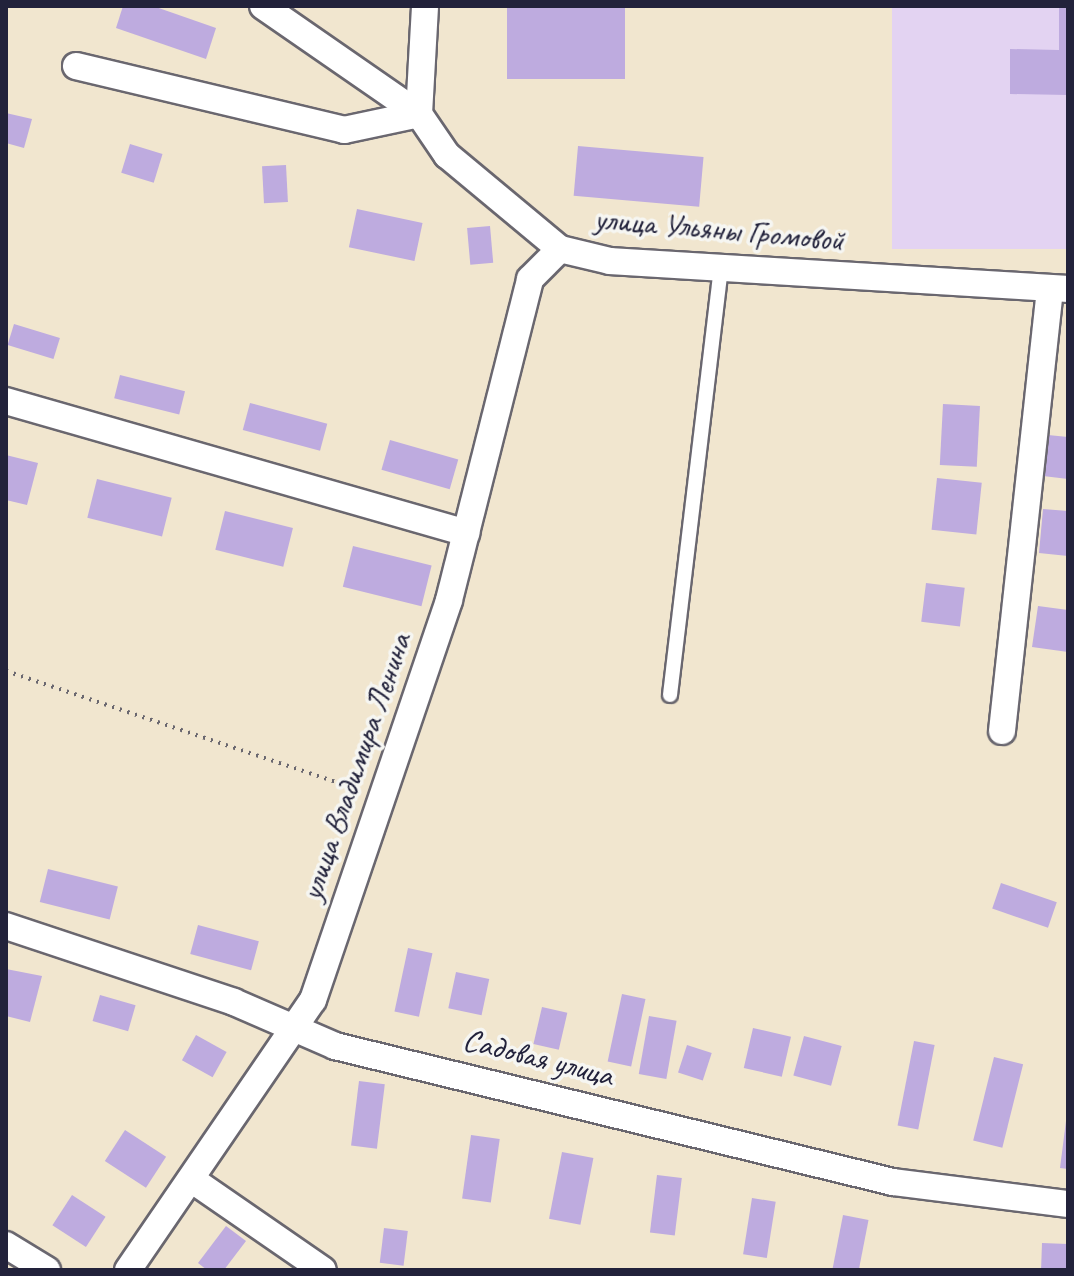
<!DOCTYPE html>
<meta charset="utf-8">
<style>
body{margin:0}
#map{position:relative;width:1074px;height:1276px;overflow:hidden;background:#f1e6cf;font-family:Caveat,sans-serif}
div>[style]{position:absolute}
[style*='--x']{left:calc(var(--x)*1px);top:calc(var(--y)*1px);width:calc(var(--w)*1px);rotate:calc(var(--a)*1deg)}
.built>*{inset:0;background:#e3d3f2;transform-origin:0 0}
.building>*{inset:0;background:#beabdf;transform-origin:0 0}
.path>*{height:4px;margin-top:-2px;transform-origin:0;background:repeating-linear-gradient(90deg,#6a676f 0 2px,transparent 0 8px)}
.roads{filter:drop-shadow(2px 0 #6a676f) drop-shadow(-2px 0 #6a676f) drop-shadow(0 2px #6a676f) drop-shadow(0 -2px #6a676f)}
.lane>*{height:14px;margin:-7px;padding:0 7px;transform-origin:7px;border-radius:7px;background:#fff}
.street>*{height:26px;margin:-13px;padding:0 13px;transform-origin:13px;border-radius:13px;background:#fff}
span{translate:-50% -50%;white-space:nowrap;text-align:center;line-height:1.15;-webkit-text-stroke:7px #f6f6f2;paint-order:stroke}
.street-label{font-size:32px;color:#22223b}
.frame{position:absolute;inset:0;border:8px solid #22223b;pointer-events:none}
</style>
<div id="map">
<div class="built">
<div style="left:892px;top:6px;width:176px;height:243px"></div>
</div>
<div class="building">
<div style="clip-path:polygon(123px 6px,153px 6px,216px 28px,206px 59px,116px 28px)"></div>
<div style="left:507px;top:6px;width:118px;height:73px"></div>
<div style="clip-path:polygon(1059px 6px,1068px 6px,1068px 95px,1010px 94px,1010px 49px,1059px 50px)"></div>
<div style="clip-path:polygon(6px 113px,32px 119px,24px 148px,6px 143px)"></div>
<div style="left:130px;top:144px;width:34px;height:30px;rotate:17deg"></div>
<div style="left:578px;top:146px;width:126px;height:50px;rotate:5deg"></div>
<div style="left:286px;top:165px;width:37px;height:24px;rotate:87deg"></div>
<div style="left:357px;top:209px;width:67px;height:39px;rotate:12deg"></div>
<div style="left:490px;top:226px;width:37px;height:23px;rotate:85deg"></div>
<div style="left:14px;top:324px;width:48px;height:22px;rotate:17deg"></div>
<div style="left:120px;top:375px;width:67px;height:24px;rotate:14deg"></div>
<div style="left:250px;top:403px;width:80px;height:28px;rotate:15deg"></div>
<div style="left:943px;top:404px;width:37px;height:61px;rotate:3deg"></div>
<div style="clip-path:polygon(1048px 435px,1068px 437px,1068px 479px,1043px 476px)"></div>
<div style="left:390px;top:440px;width:71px;height:31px;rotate:16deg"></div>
<div style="clip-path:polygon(6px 455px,38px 463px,27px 505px,6px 500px)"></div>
<div style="left:937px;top:478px;width:45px;height:52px;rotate:6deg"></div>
<div style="left:97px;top:479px;width:77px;height:40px;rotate:14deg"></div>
<div style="clip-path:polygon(1043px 509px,1068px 511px,1068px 556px,1039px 553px)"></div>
<div style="left:225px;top:511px;width:70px;height:40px;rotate:14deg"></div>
<div style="left:353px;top:546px;width:81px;height:42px;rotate:14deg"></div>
<div style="left:926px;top:583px;width:39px;height:39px;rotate:7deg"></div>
<div style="clip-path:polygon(1038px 606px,1068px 610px,1068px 652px,1032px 647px)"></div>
<div style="left:48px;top:869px;width:72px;height:34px;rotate:14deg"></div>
<div style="left:1001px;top:883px;width:59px;height:27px;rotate:19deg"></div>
<div style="left:198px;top:925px;width:63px;height:30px;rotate:15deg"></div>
<div style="left:408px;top:948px;width:25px;height:65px;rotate:12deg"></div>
<div style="clip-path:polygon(6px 969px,42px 976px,30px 1022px,6px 1016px)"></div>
<div style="left:456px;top:972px;width:34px;height:37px;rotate:12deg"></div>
<div style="left:622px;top:994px;width:24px;height:69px;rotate:12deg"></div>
<div style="left:100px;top:995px;width:37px;height:27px;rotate:16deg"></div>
<div style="left:542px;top:1007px;width:26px;height:38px;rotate:13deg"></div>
<div style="left:649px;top:1016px;width:28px;height:59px;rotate:10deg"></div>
<div style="left:753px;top:1028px;width:39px;height:41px;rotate:13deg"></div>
<div style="left:196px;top:1035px;width:35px;height:29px;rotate:29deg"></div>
<div style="left:804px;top:1036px;width:39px;height:41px;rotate:15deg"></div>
<div style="left:914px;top:1041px;width:21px;height:86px;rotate:11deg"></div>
<div style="left:687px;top:1045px;width:26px;height:29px;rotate:18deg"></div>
<div style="left:994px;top:1057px;width:30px;height:86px;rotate:14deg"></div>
<div style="left:359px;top:1081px;width:26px;height:65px;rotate:7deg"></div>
<div style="clip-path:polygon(1066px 1121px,1068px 1121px,1068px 1169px,1060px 1168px)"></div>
<div style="left:125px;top:1130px;width:49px;height:37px;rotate:33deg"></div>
<div style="left:471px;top:1135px;width:29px;height:64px;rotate:8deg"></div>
<div style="left:562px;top:1152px;width:32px;height:68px;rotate:11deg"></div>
<div style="left:657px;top:1175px;width:25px;height:58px;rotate:7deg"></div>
<div style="left:72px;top:1195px;width:40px;height:36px;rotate:33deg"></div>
<div style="left:752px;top:1198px;width:24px;height:57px;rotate:9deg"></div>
<div style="left:843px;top:1215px;width:26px;height:56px;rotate:11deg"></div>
<div style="clip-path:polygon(226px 1226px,246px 1241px,224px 1270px,207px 1270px,198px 1263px)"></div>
<div style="left:384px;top:1228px;width:24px;height:35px;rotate:7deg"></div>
<div style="left:1042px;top:1243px;width:26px;height:27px;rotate:2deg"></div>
</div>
<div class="path">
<div style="--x:6;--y:671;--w:373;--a:18.6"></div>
</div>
<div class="roads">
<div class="lane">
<div style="--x:670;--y:695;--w:432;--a:-83.2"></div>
</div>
<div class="street">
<div style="--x:263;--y:6;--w:190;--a:34.7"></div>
<div style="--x:419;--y:114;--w:50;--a:55.7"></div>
<div style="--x:447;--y:155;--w:147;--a:39.8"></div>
<div style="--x:560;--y:249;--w:51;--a:13.5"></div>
<div style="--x:610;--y:261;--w:459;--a:3.5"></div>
<div style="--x:76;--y:66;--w:276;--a:13.4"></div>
<div style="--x:344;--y:130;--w:77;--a:-12"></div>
<div style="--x:419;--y:114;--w:108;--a:-86.8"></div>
<div style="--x:6;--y:401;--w:479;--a:16"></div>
<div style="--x:1002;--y:731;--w:445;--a:-83.8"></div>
<div style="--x:6;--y:926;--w:240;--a:18.4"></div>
<div style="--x:234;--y:1002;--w:110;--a:23.5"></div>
<div style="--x:335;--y:1046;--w:574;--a:13.7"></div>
<div style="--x:893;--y:1182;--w:176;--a:7.2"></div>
<div style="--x:191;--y:1179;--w:160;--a:34.6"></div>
<div style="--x:6;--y:1245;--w:48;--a:31.4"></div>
<div style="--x:128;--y:1270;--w:327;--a:-55.6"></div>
<div style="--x:313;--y:1000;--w:422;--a:-71.2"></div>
<div style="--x:449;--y:600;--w:331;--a:-75.8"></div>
<div style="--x:530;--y:279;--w:42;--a:-45"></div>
</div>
</div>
<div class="street-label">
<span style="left:719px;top:230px;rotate:5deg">улица Ульяны Громовой</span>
<span style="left:356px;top:767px;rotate:-71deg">улица Владимира Ленина</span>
<span style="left:538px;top:1058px;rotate:14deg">Садовая улица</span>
</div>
<div class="frame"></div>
</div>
